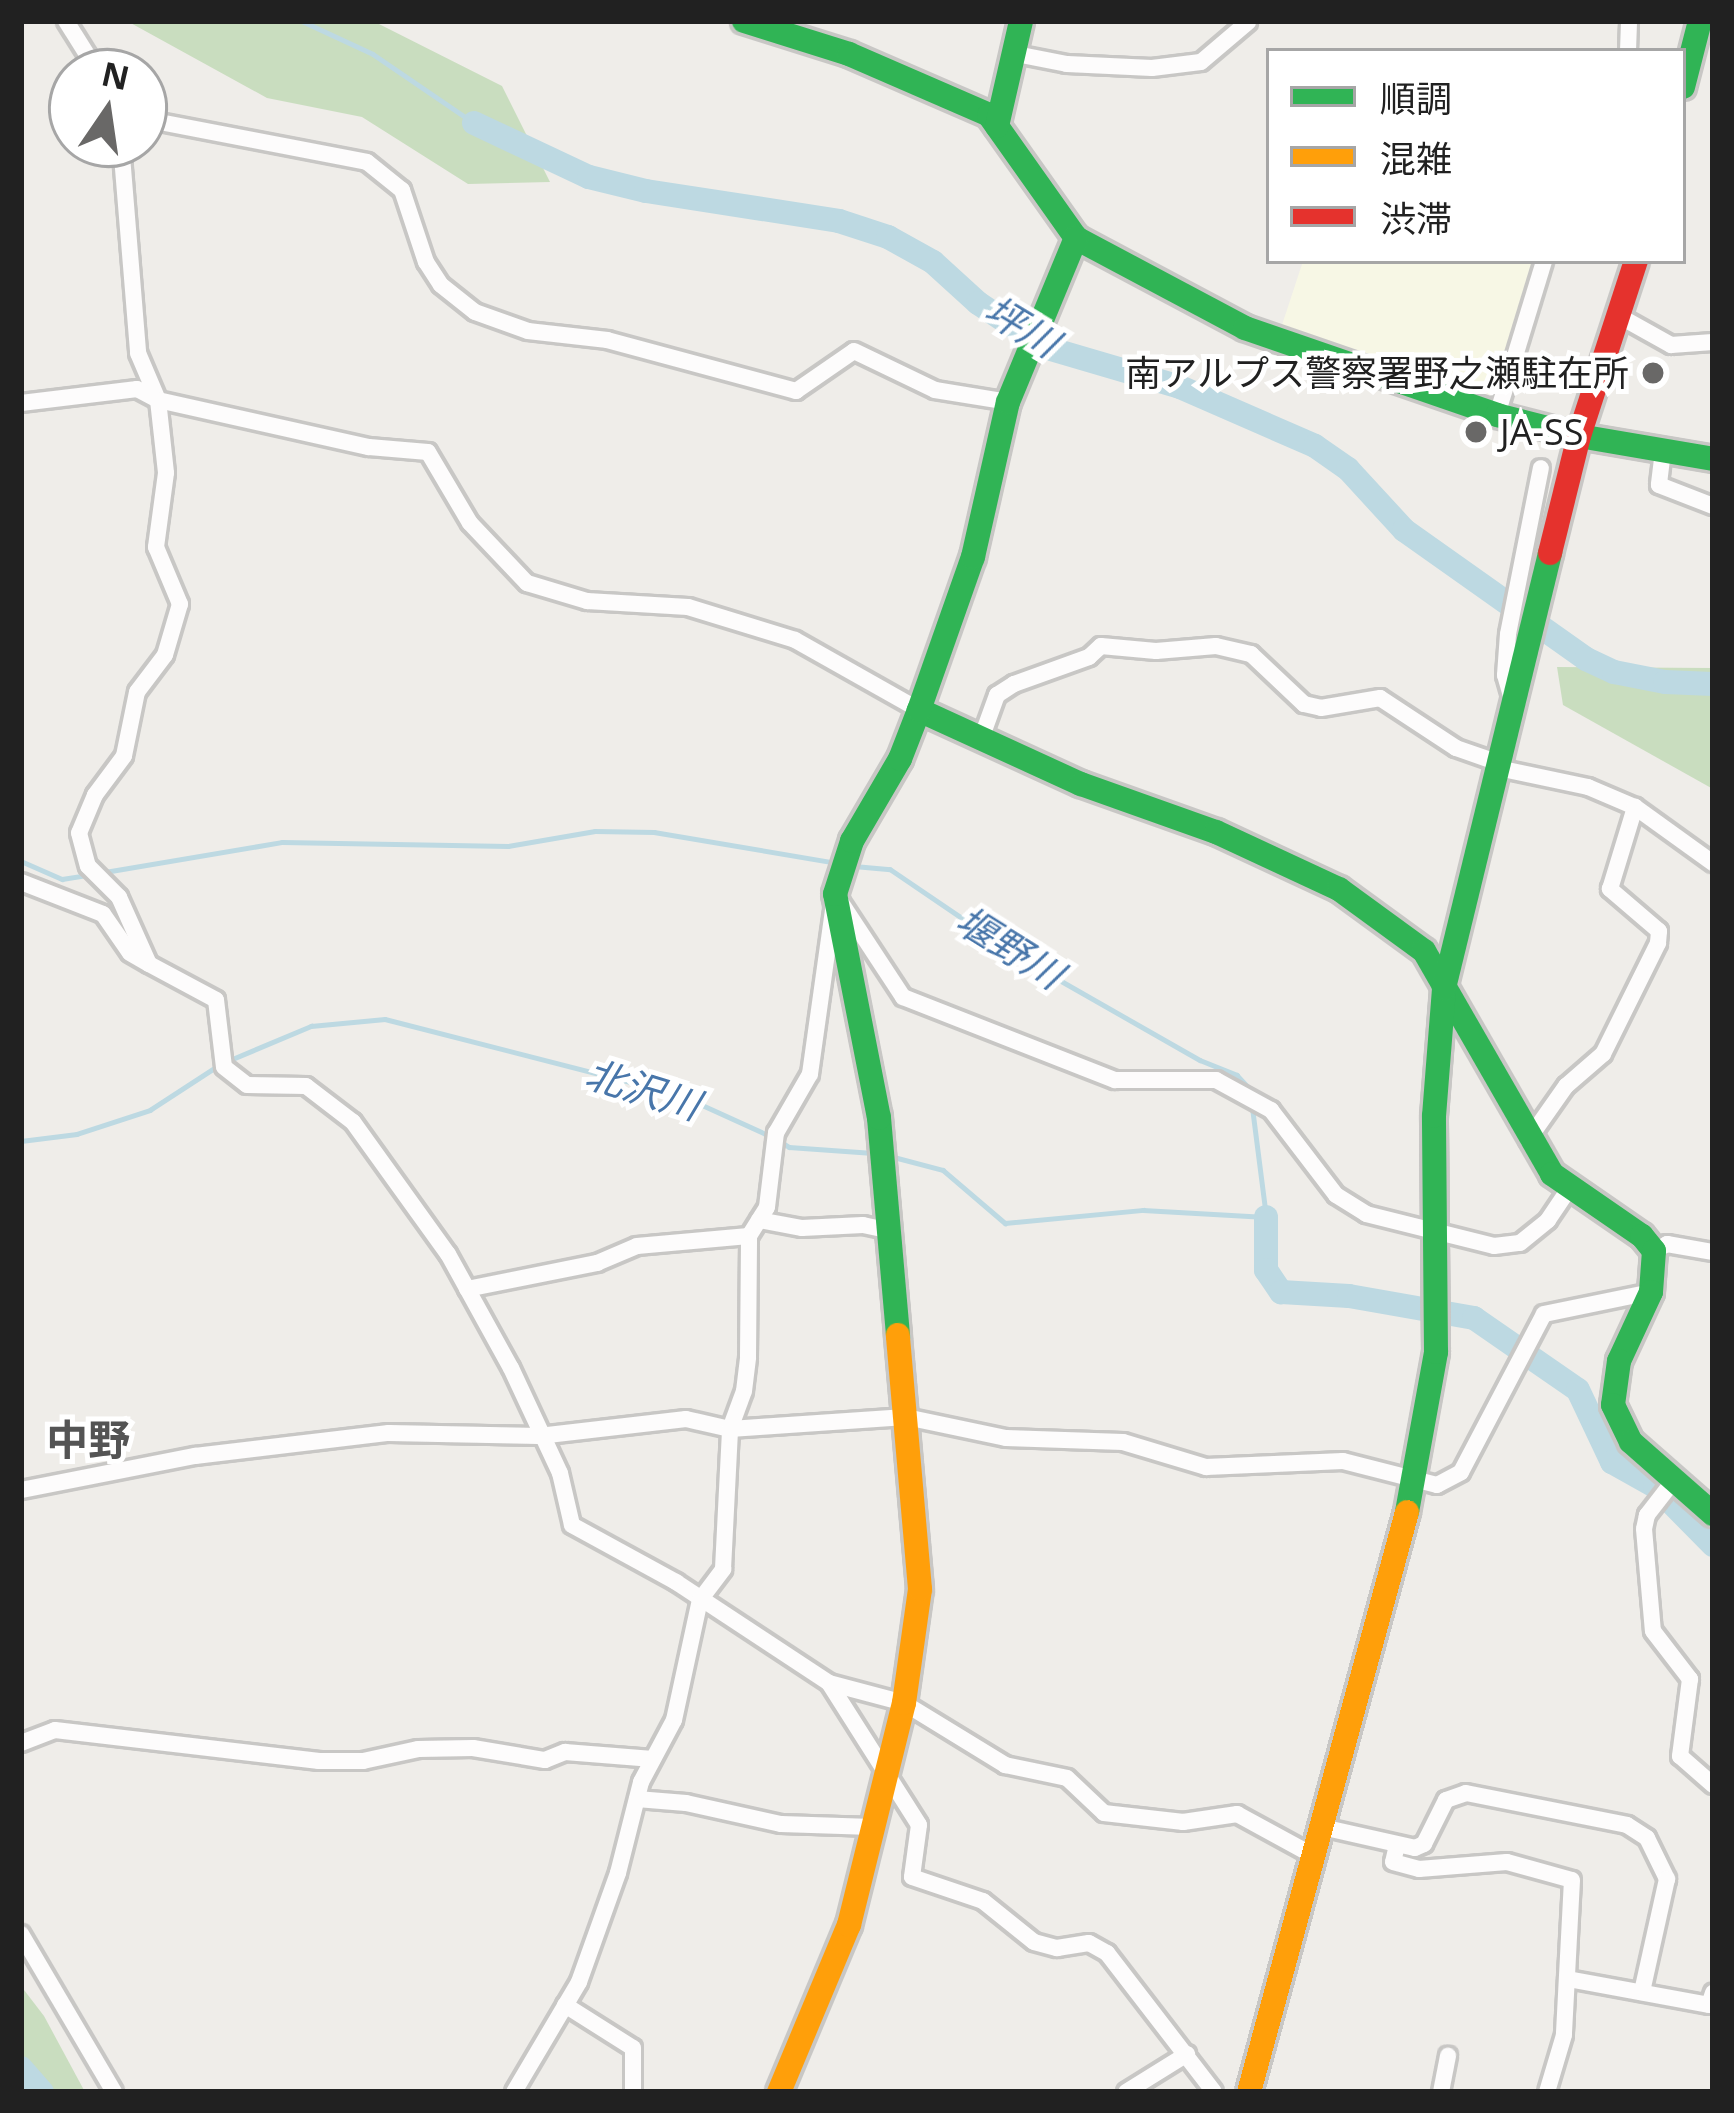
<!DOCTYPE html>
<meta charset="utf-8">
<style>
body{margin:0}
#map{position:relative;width:1734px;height:2113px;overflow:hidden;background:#efede9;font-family:"Open Sans","Noto Sans JP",sans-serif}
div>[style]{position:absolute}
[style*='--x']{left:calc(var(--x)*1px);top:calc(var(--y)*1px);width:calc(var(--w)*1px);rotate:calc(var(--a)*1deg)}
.education>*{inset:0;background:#f7f7e5}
.forest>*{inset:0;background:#c9ddbf}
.stream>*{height:4.5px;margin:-2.25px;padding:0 2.25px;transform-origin:2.25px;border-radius:2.25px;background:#bdd9e2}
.river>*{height:24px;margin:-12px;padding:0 12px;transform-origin:12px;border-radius:12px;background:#bdd9e2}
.roads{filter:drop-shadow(3px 0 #c8c7c5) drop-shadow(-3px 0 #c8c7c5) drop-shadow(0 3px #c8c7c5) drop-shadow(0 -3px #c8c7c5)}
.street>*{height:16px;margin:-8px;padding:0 8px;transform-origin:8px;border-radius:8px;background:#fdfcfc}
.fast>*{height:24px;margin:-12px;padding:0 12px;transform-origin:12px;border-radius:12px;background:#30b455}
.slow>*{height:24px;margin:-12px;padding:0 12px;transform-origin:12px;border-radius:12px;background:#ff9f0a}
.jam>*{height:24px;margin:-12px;padding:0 12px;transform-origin:12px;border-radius:12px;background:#e5322d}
.dots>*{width:33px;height:33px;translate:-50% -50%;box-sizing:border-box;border:6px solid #fff;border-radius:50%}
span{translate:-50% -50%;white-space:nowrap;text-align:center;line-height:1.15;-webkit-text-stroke:10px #fff;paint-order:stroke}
.poi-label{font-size:36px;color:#212121}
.right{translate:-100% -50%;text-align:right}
.left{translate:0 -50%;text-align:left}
.water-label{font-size:39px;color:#4876aa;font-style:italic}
.quarter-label{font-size:42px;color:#545454;font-weight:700}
.frame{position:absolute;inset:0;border:24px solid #212121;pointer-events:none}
.legend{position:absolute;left:1266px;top:48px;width:420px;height:216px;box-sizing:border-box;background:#fff;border:3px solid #a6a6a6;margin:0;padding:15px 21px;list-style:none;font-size:36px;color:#212121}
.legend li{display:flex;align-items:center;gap:24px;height:60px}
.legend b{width:60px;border:3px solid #a6a6a6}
.north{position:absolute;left:48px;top:48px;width:120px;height:120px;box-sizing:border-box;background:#fff;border:3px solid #a6a6a6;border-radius:50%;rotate:13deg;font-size:33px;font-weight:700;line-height:48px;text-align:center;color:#212121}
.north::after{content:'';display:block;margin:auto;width:42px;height:54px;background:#696867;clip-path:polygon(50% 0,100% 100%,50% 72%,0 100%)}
</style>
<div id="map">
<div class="education">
<div style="clip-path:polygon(1303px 261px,1539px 261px,1496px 397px,1282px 325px)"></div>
</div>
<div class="forest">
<div style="clip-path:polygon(127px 21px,373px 21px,502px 86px,550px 182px,468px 184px,362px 117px,267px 98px)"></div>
<div style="clip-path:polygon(1557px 667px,1713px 668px,1713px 789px,1563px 705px)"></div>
<div style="clip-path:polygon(21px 1986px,44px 2016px,85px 2092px,21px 2092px)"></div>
</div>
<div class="stream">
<div style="--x:302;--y:21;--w:78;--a:24.9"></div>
<div style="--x:373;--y:54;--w:122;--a:34.3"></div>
<div style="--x:21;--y:861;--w:45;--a:23.7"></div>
<div style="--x:62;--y:879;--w:26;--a:-9"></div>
<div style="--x:854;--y:866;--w:36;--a:5"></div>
<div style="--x:890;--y:869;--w:158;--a:34.2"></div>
<div style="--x:1021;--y:958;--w:206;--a:29.7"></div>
<div style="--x:1200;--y:1060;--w:40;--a:22"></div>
<div style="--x:1237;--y:1075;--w:22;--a:47"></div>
<div style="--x:105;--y:872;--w:180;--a:-9.6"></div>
<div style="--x:282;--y:842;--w:226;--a:1"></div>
<div style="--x:508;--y:846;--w:88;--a:-9.8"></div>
<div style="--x:595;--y:831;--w:59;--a:1"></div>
<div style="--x:654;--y:832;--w:186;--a:9.6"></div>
<div style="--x:230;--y:1060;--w:88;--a:-22.8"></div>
<div style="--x:311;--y:1026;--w:74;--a:-5.4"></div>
<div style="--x:385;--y:1019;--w:302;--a:14.4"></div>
<div style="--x:678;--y:1094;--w:99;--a:24.5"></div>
<div style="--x:778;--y:1140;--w:13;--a:32"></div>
<div style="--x:789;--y:1147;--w:84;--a:4.1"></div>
<div style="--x:21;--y:1141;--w:56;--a:-7.1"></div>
<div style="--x:77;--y:1134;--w:77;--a:-18.2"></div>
<div style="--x:150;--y:1110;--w:82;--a:-33.1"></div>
<div style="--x:890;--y:1156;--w:55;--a:14.8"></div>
<div style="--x:943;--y:1170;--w:82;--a:40.5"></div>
<div style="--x:1005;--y:1223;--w:139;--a:-5.4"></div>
<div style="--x:1143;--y:1210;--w:123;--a:3.3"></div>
<div style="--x:1266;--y:1217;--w:110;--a:-97.3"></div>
</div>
<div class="river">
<div style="--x:474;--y:123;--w:127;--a:25.2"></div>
<div style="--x:589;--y:177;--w:59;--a:13.8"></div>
<div style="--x:646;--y:191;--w:195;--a:8.8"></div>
<div style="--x:839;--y:221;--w:52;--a:18.1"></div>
<div style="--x:888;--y:237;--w:51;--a:29.1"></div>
<div style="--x:933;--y:262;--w:61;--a:42.3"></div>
<div style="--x:978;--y:303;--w:79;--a:33.7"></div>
<div style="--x:1044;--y:347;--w:142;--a:16.4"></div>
<div style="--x:1180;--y:387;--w:147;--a:23.6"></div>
<div style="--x:1315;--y:446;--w:40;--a:34.9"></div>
<div style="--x:1348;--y:469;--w:83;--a:47.4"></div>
<div style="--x:1404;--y:530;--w:223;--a:35.3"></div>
<div style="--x:1586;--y:659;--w:31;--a:25"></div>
<div style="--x:1614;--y:672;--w:52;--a:11.1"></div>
<div style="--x:1665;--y:682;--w:48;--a:2.4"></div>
<div style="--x:1266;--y:1217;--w:53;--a:90"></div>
<div style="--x:1266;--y:1270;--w:27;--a:56"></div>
<div style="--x:1281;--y:1292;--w:68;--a:3.4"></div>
<div style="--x:1349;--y:1296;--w:127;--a:10"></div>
<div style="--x:1474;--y:1318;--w:126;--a:34.7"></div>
<div style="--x:1578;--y:1390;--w:80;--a:64.7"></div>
<div style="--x:1612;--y:1462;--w:49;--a:29.2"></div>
<div style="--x:1655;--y:1486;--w:83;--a:45.5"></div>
<div style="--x:21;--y:2068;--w:32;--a:49"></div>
</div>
<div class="roads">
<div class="street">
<div style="--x:66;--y:21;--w:60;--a:57.9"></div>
<div style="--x:1628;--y:51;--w:30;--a:-88"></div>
<div style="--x:1016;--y:54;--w:52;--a:11.1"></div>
<div style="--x:1067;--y:64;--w:85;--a:2.7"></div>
<div style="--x:1152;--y:68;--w:49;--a:-7"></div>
<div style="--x:1201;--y:62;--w:62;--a:-40.4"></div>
<div style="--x:144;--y:119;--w:227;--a:10.9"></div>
<div style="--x:367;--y:162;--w:45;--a:38.7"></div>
<div style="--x:402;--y:190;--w:76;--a:71.6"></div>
<div style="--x:426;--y:262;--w:27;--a:57"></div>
<div style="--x:441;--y:285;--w:43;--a:38.5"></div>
<div style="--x:475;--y:312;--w:56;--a:19.7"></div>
<div style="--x:528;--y:331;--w:80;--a:6.5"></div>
<div style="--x:607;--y:340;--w:196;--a:15.1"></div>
<div style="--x:796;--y:391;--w:70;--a:-34.6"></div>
<div style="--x:854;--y:351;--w:90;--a:25.7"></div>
<div style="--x:935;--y:390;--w:74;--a:9.3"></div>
<div style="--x:121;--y:144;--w:210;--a:85.3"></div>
<div style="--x:138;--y:353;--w:51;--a:66.9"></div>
<div style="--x:158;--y:400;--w:73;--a:83.7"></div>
<div style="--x:166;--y:473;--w:75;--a:97.7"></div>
<div style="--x:156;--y:547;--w:62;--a:67.2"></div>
<div style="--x:180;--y:604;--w:53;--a:106.4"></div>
<div style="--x:165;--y:655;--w:46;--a:127.1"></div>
<div style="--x:137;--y:692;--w:65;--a:101.5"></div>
<div style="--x:124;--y:756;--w:49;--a:126.6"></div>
<div style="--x:95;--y:795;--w:41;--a:112.8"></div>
<div style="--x:79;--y:833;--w:34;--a:75"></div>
<div style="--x:88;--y:866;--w:44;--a:45"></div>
<div style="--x:119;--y:897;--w:73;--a:65.9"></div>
<div style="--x:149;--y:964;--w:76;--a:28.2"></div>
<div style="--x:216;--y:1000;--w:67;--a:83.2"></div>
<div style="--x:224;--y:1067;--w:29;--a:38"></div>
<div style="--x:247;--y:1085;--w:59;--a:1"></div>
<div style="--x:306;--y:1086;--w:59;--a:37.5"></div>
<div style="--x:353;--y:1122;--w:163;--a:54.3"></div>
<div style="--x:448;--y:1254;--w:130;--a:61.1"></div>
<div style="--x:511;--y:1368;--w:116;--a:65"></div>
<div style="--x:560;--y:1473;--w:53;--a:77"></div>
<div style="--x:572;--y:1525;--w:119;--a:28.7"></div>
<div style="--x:676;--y:1582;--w:183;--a:33.4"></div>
<div style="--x:829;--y:1683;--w:168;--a:57.6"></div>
<div style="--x:919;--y:1825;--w:52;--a:97.7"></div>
<div style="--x:912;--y:1877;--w:75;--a:18.7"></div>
<div style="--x:983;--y:1901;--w:65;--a:38.8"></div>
<div style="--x:1034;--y:1942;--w:24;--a:15"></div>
<div style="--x:1057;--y:1948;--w:32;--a:-9"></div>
<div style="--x:1089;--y:1943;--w:21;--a:29"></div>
<div style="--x:1107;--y:1953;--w:175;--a:52.4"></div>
<div style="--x:1619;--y:316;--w:60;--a:29.1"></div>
<div style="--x:1671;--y:345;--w:42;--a:-4.1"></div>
<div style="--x:21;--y:403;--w:117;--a:-6.9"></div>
<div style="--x:137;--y:389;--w:24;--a:28"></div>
<div style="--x:158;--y:400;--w:216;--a:12.6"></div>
<div style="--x:369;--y:447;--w:59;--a:4.8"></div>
<div style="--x:428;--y:452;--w:82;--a:59.4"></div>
<div style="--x:470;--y:523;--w:83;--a:46.5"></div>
<div style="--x:527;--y:583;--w:63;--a:16.7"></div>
<div style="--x:587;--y:601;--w:101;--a:3.4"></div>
<div style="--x:688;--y:607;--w:112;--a:17.1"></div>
<div style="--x:795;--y:640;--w:142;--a:29.4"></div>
<div style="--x:1497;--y:415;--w:161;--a:-73"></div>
<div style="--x:1663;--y:451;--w:34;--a:97"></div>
<div style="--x:1659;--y:485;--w:58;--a:21.3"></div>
<div style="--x:1513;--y:703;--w:29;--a:-106"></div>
<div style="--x:1505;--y:675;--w:41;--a:-85.8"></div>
<div style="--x:1508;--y:634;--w:169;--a:-78.8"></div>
<div style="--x:981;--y:739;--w:47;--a:-70"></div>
<div style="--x:997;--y:695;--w:20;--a:-33"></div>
<div style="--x:1014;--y:684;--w:80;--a:-19.8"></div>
<div style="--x:1089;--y:657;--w:16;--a:-43"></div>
<div style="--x:1101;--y:646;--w:55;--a:5.2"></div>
<div style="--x:1156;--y:651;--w:60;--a:-4.8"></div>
<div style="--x:1216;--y:646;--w:36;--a:13"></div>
<div style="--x:1251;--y:654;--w:73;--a:43.3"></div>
<div style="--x:1304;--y:704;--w:17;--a:13"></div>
<div style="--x:1321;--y:708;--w:60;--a:-9.6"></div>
<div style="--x:1380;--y:698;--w:91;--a:33.3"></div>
<div style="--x:1456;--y:748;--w:46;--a:19.2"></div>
<div style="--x:1498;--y:768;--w:92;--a:11.9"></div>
<div style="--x:1588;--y:787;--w:51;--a:23.1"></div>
<div style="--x:1635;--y:807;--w:96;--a:35.7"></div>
<div style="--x:21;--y:882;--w:88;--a:21.3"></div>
<div style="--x:103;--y:914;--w:47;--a:55.3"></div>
<div style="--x:130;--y:953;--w:22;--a:30"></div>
<div style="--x:840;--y:901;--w:115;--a:56.7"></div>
<div style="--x:903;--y:997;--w:228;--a:21.4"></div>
<div style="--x:1115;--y:1080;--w:101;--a:0"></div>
<div style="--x:1216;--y:1080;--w:63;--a:28.6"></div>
<div style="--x:1271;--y:1110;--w:107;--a:52.6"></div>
<div style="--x:1336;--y:1195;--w:36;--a:32"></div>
<div style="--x:1366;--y:1214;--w:132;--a:14"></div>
<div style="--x:1494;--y:1246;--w:26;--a:-7"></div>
<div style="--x:1520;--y:1243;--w:36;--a:-39"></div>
<div style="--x:1548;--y:1220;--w:37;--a:-56"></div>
<div style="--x:1528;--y:1140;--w:66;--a:-54.9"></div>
<div style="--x:1566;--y:1086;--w:49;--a:-40.9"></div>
<div style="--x:1603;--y:1054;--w:124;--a:-63.6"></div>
<div style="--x:1658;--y:943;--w:12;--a:-85"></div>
<div style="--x:1659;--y:931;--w:65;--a:-139.4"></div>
<div style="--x:1610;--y:889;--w:86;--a:-73"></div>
<div style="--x:759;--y:1220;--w:44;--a:10.5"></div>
<div style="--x:802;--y:1228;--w:61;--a:-2.8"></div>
<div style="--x:863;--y:1225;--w:30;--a:12"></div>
<div style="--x:1654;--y:1251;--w:15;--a:-28"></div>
<div style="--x:1667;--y:1244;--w:47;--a:9.9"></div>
<div style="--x:467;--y:1289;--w:133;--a:-11.3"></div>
<div style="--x:597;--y:1263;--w:43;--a:-23"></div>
<div style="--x:637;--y:1246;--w:112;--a:-5.1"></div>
<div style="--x:1675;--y:1479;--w:46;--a:127.9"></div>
<div style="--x:1647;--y:1515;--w:14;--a:102"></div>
<div style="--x:1644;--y:1529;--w:102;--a:85"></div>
<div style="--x:1653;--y:1631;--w:61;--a:52.4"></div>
<div style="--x:1690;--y:1679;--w:78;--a:97.4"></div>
<div style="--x:1680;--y:1756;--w:44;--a:41.3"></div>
<div style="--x:21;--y:1490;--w:177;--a:-11.1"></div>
<div style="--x:195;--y:1456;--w:195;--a:-6.8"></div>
<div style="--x:389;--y:1433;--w:150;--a:1.1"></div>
<div style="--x:539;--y:1436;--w:148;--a:-6.6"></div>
<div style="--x:686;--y:1419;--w:45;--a:12.8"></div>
<div style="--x:730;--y:1429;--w:176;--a:-3.9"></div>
<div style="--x:906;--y:1417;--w:102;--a:11.9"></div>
<div style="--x:1006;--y:1438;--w:117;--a:2"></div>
<div style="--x:1123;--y:1442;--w:87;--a:16.8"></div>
<div style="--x:1206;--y:1467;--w:137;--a:-2.5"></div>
<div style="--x:1343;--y:1461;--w:97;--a:14.3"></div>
<div style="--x:1437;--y:1485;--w:27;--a:-28"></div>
<div style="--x:1461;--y:1472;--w:178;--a:-62.3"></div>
<div style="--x:1544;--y:1314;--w:109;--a:-11.6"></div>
<div style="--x:829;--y:1683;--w:78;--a:14.9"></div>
<div style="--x:904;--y:1703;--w:119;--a:31.5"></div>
<div style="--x:1005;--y:1765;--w:63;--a:11.8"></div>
<div style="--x:1067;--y:1778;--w:51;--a:43.4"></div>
<div style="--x:1104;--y:1813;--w:80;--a:6.5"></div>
<div style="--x:1183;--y:1822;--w:55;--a:-8.4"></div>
<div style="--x:1237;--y:1814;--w:88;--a:28.6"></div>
<div style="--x:21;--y:1743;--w:36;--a:-21"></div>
<div style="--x:55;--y:1730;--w:266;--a:6.7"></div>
<div style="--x:319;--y:1761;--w:44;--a:0"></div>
<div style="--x:363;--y:1761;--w:56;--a:-12.3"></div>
<div style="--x:418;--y:1749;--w:55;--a:-1"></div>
<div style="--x:473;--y:1748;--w:73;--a:9.5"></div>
<div style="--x:545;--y:1760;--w:22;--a:-22"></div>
<div style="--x:565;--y:1752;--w:88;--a:4.5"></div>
<div style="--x:637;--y:1799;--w:49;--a:4.7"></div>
<div style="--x:686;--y:1803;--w:97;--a:12.5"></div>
<div style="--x:781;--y:1824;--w:91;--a:1.9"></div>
<div style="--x:1322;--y:1827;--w:95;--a:12.7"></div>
<div style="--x:1415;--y:1848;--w:10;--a:-24"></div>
<div style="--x:1424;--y:1844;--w:49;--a:-63.4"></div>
<div style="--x:1446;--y:1800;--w:21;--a:-19"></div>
<div style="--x:1466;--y:1793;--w:164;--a:11.2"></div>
<div style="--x:1627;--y:1825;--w:24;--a:33"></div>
<div style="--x:1647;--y:1838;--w:46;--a:64"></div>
<div style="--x:1667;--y:1879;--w:116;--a:102.5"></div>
<div style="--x:1397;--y:1845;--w:17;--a:103"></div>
<div style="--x:1393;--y:1862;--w:27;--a:15"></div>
<div style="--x:1419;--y:1869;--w:88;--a:-4.5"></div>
<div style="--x:1507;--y:1862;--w:67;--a:15.5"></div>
<div style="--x:1572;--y:1880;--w:155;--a:93"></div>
<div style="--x:1564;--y:2035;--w:59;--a:106.6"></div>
<div style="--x:21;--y:1934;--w:183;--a:59.5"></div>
<div style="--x:1568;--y:1979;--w:143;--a:10.4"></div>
<div style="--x:1709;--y:2005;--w:13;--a:-72"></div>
<div style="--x:565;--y:2005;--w:80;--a:32.3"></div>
<div style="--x:633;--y:2048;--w:44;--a:90"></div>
<div style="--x:514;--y:2092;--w:128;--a:-59.4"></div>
<div style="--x:579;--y:1982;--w:116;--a:-70.3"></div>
<div style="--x:618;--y:1873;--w:94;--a:-75.8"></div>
<div style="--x:641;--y:1782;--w:70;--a:-62"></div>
<div style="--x:674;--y:1720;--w:123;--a:-77.8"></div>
<div style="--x:700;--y:1600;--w:39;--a:-53"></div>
<div style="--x:723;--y:1569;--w:140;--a:-87.1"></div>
<div style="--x:730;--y:1429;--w:40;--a:-69.8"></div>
<div style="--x:744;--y:1391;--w:34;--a:-83"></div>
<div style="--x:748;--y:1357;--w:121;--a:-89.5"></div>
<div style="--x:749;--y:1236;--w:34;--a:-58"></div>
<div style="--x:767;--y:1207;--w:75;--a:-83.1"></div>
<div style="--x:776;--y:1133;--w:68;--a:-60"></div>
<div style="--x:810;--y:1074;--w:166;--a:-82"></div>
<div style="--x:1126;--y:2092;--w:72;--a:-31.9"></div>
<div style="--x:1441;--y:2092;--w:37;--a:-79"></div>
</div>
<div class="fast">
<div style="--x:744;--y:21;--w:110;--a:17.4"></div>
<div style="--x:849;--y:54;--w:153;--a:23.5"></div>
<div style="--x:989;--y:115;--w:151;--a:54.7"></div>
<div style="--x:1076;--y:238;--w:191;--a:28"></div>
<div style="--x:1245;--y:328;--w:267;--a:19"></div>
<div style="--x:1497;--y:415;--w:85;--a:14.4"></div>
<div style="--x:1579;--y:436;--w:136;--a:9.7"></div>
<div style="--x:1683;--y:87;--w:68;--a:-75.6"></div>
<div style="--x:997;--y:126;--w:108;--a:-77.1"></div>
<div style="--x:919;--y:710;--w:178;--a:24.6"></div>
<div style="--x:1081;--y:784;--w:143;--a:19.6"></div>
<div style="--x:1216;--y:832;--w:136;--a:24.9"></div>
<div style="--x:1339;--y:889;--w:105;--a:36.1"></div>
<div style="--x:1424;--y:951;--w:257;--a:60.1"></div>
<div style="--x:1552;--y:1174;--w:109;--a:34.6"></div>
<div style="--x:1642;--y:1236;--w:19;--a:51"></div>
<div style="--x:1654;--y:1251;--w:41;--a:94.2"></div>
<div style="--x:1651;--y:1292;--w:76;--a:114.9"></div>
<div style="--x:1619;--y:1361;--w:44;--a:97.8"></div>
<div style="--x:1613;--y:1405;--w:41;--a:64.1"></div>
<div style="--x:1631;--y:1442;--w:109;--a:41.3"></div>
<div style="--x:898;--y:1335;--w:218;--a:-95"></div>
<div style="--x:879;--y:1118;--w:228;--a:-101.1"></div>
<div style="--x:835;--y:894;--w:56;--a:-72.2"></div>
<div style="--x:852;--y:841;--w:95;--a:-59.7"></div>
<div style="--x:900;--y:759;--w:53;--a:-68.8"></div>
<div style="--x:919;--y:710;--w:162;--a:-70.6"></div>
<div style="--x:973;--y:557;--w:159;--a:-77.3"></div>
<div style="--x:1008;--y:402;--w:178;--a:-67.5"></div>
<div style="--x:1407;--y:1512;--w:163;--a:-79.7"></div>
<div style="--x:1436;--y:1352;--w:236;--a:-90.5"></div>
<div style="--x:1434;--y:1116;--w:128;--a:-85.5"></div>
<div style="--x:1444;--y:988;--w:448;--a:-76.3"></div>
</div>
<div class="slow">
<div style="--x:779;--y:2092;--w:181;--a:-67.3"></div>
<div style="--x:849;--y:1925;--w:229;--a:-76.1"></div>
<div style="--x:904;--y:1703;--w:115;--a:-82"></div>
<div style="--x:920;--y:1589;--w:255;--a:-95"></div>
<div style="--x:1249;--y:2092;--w:601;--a:-74.76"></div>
</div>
<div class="jam">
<div style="--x:1550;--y:553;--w:121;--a:-76.1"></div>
<div style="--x:1579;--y:436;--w:184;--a:-72"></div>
</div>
</div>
<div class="dots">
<div style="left:1653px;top:373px;background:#696867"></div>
<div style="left:1476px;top:432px;background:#696867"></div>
</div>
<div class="poi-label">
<span class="right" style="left:1629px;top:373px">南アルプス警察署野之瀬駐在所</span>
<span class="left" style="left:1500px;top:432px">JA-SS</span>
</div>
<div class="water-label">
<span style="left:1022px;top:326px;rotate:31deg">坪川</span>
<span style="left:1010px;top:947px;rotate:32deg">堰野川</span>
<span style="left:643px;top:1089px;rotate:17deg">北沢川</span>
</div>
<div class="quarter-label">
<span style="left:88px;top:1439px">中野</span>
</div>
<div class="frame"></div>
<ul class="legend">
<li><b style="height:15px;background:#30b455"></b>順調</li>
<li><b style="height:15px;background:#ff9f0a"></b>混雑</li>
<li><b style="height:15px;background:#e5322d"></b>渋滞</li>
</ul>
<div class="north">N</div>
</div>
